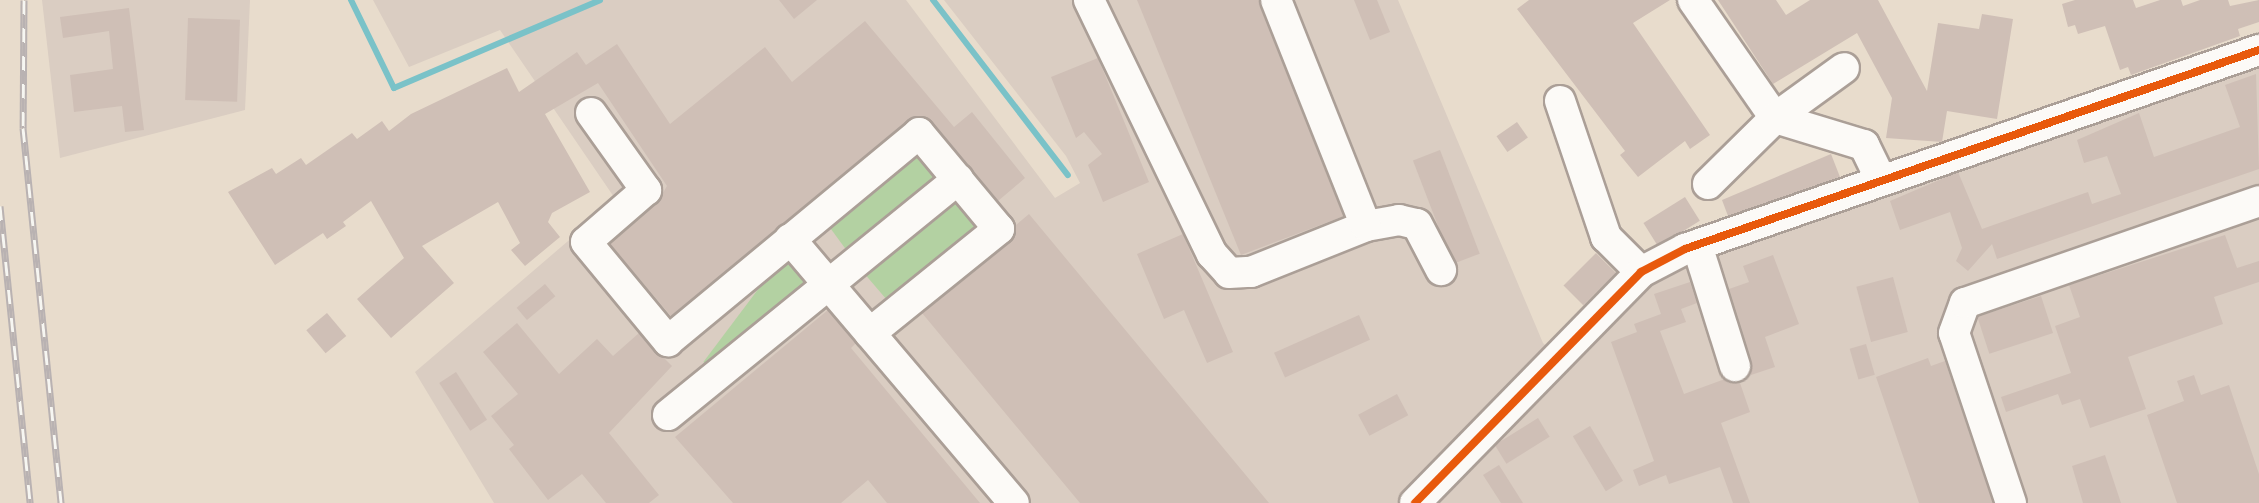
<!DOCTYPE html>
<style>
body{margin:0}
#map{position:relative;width:2259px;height:503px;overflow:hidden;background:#e8dccc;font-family:Vollkorn,serif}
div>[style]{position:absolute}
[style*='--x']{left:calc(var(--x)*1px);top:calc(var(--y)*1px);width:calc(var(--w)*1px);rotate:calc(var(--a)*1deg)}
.industrial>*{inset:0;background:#dacdc2}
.green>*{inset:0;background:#b3d1a2;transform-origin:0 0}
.stream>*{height:6px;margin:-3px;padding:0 3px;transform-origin:3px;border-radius:3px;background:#7ac2c8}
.building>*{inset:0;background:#cfbfb6;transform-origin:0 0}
.roads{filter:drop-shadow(2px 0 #ab9f97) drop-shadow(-2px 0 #ab9f97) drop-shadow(0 2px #ab9f97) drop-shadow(0 -2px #ab9f97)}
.minor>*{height:30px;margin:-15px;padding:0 15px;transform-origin:15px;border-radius:15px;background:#fcfaf7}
.rail>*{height:7px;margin-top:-3.5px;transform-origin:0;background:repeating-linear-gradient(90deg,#f6f6f2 0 14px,#b9b2b2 0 28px);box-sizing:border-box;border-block:2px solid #b9b2b2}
.cycleway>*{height:8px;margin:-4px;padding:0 4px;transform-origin:4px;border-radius:4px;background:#e8590c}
span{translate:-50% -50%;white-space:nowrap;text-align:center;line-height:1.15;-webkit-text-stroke:5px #f6f6f2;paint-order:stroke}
</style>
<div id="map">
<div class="industrial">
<div style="clip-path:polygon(42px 0,250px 0,245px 110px,60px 158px)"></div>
<div style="clip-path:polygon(373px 0,906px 0,1055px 198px,1080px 183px,1066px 156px,944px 0,1398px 0,1543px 343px,1566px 366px,1639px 290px,1675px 264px,2259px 62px,2259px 503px,494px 503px,415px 372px,616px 200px,500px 30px,409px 67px)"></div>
</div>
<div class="green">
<div style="clip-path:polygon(917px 149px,945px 182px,850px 255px,828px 225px)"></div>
<div style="clip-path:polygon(951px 193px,978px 226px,887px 300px,863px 272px)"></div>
<div style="left:781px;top:259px;width:35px;height:129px;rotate:37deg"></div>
</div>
<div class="stream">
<div style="--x:351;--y:0;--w:98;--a:64"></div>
<div style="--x:394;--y:88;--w:224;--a:-23.1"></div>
<div style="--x:933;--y:0;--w:221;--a:52.4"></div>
</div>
<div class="building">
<div style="clip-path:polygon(779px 0,817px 0,794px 19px)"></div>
<div style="clip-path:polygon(1137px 0,1259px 0,1344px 216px,1241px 255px)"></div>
<div style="clip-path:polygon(1354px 0,1377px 0,1390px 32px,1370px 40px)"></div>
<div style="clip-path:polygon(1529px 0,1670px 0,1633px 23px,1710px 135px,1690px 149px,1685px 141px,1638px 177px,1620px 155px,1625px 151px,1517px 9px)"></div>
<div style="clip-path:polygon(1718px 0,1776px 0,1786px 15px,1810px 0,1878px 0,1927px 91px,1938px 23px,1979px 29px,1982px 14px,2013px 19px,1997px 119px,1947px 111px,1942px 142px,1886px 138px,1892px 98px,1857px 33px,1773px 84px)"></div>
<div style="clip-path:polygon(2075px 0,2133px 0,2136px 8px,2160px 0,2181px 0,2183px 6px,2200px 0,2228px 0,2230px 6px,2259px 0,2259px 22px,2238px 29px,2240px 36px,2131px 75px,2128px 67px,2120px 70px,2105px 26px,2078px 34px,2075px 25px,2068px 27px,2062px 4px)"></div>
<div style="clip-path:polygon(129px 8px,144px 130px,125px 132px,122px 106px,74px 112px,70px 75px,113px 69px,109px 31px,63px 38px,60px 17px)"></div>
<div style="left:188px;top:18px;width:52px;height:82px;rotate:2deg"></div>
<div style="clip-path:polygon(865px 21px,954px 127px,972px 112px,1025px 178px,998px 201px,932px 122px,916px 116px,671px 316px,610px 244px,657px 203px,667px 186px,598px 83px,545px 114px,590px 192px,552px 213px,548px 222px,560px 237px,525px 266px,511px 250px,520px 243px,498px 202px,422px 246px,454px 283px,391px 338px,357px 299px,404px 258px,371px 201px,343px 222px,346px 226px,327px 239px,323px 233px,275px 265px,228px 192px,272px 168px,276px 174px,301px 158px,306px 165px,352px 133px,357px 139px,382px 121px,389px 131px,411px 114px,507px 68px,519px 92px,577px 52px,586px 65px,617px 44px,670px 124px,765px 47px,792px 82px)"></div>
<div style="clip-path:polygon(1098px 58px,1149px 182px,1103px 202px,1088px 165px,1102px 154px,1084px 132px,1076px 138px,1051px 77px)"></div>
<div style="clip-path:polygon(2256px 74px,2259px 169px,1997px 259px,1992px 244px,1968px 271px,1956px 261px,1962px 248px,1950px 212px,1900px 230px,1890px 201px,1958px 172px,1982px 229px,2088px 192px,2092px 204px,2121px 194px,2107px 156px,2084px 163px,2077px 140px,2139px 113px,2154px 157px,2240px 127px,2225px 85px)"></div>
<div style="left:1517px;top:122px;width:19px;height:25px;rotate:55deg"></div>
<div style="left:1440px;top:150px;width:111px;height:29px;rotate:69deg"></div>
<div style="clip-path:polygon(1831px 154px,1840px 177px,1728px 216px,1722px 200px)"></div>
<div style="left:1685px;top:197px;width:28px;height:49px;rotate:58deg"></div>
<div style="clip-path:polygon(1029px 214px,1269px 503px,1080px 503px,922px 313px,1010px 242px,1016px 225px)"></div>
<div style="clip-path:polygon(1183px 234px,1233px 352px,1207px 363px,1184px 310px,1164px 319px,1137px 254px)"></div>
<div style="clip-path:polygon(2225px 235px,2237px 268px,2259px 261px,2259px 282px,2214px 297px,2223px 324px,2128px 357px,2146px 409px,2090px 428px,2080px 399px,2062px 405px,2058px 394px,2006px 412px,2001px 397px,2071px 373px,2055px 326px,2080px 317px,2069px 285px)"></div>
<div style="left:1596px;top:253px;width:28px;height:46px;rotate:45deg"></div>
<div style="clip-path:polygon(1773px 255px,1799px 324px,1765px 337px,1775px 367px,1751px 375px,1729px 289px,1749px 282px,1743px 266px)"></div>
<div style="left:1893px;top:277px;width:57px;height:38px;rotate:75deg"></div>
<div style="clip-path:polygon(1690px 282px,1697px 303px,1681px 309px,1686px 322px,1660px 331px,1684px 394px,1725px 379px,1740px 383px,1750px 412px,1721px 423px,1750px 503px,1733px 503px,1720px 467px,1669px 484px,1666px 475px,1639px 486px,1633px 470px,1654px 461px,1611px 342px,1637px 332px,1634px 324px,1661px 314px,1654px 294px)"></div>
<div style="left:545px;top:284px;width:16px;height:37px;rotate:50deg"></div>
<div style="left:2041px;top:296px;width:39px;height:67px;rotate:72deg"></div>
<div style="clip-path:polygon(828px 310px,856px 343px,851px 348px,980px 503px,887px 503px,868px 480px,841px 503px,733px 503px,675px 437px)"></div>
<div style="left:327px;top:313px;width:30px;height:27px;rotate:50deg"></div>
<div style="left:1359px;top:315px;width:27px;height:93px;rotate:66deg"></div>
<div style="clip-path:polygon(517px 323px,559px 374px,597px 339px,613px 356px,639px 333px,672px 366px,609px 433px,659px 495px,649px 503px,606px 503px,582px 474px,548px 500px,509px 449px,514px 445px,491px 416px,518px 394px,483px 352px)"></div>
<div style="left:1866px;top:344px;width:32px;height:17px;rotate:74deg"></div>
<div style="clip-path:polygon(1928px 358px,1931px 366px,1945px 361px,1993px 503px,1919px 503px,1876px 377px)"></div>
<div style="left:456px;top:372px;width:57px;height:20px;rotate:57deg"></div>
<div style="clip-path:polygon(2194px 375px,2201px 395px,2229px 385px,2259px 474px,2259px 503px,2177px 503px,2147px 415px,2184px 401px,2177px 381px)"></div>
<div style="left:1397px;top:394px;width:24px;height:44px;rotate:62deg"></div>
<div style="left:1538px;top:418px;width:22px;height:51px;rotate:58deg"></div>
<div style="left:1590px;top:426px;width:64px;height:20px;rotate:59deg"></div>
<div style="clip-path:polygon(2105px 455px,2121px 503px,2083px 503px,2072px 466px)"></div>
<div style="clip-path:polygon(1499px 465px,1523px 503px,1501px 503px,1483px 475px)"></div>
</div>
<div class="roads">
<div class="minor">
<div style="--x:1089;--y:0;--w:282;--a:64.2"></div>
<div style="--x:1212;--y:254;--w:25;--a:48"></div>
<div style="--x:1229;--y:273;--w:22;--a:-3"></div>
<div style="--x:1251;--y:272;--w:124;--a:-21.8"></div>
<div style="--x:1366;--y:226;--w:34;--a:-10"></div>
<div style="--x:1399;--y:220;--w:18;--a:13"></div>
<div style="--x:1417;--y:224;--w:52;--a:62.4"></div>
<div style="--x:1276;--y:0;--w:243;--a:68.3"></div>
<div style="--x:1693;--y:0;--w:144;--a:55.2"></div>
<div style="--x:1775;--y:118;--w:93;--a:16.9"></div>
<div style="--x:1864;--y:145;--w:39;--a:64"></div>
<div style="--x:1560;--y:101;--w:144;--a:71.3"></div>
<div style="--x:1606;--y:237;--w:49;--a:45"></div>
<div style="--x:591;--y:113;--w:95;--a:54.5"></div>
<div style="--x:646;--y:190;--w:79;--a:139.1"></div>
<div style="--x:586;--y:242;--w:129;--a:50.4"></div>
<div style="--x:668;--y:341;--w:326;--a:-39.6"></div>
<div style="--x:919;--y:133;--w:125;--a:50.2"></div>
<div style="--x:999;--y:229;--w:166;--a:141.1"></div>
<div style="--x:1708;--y:184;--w:94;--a:-44.6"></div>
<div style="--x:1775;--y:118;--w:85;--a:-35.9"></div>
<div style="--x:790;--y:239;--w:346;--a:49.7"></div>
<div style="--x:1697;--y:245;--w:127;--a:72.6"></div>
<div style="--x:668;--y:415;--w:374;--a:-39.1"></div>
<div style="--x:1415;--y:503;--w:323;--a:-45.6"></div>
<div style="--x:1641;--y:272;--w:50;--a:-27.6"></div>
<div style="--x:1685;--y:249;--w:608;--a:-19.12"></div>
<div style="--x:2011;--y:503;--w:179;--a:-108.5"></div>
<div style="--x:1954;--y:333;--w:32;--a:-70"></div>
<div style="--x:1965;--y:303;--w:311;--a:-19.1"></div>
</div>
</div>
<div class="rail">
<div style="--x:24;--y:0;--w:128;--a:90.4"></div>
<div style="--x:23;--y:128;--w:377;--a:84.2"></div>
<div style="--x:0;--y:206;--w:299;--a:84.2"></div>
</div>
<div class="cycleway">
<div style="--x:1415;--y:503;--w:323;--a:-45.6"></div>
<div style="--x:1641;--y:272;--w:50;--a:-27.6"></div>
<div style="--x:1685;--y:249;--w:608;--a:-19.12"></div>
</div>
</div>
